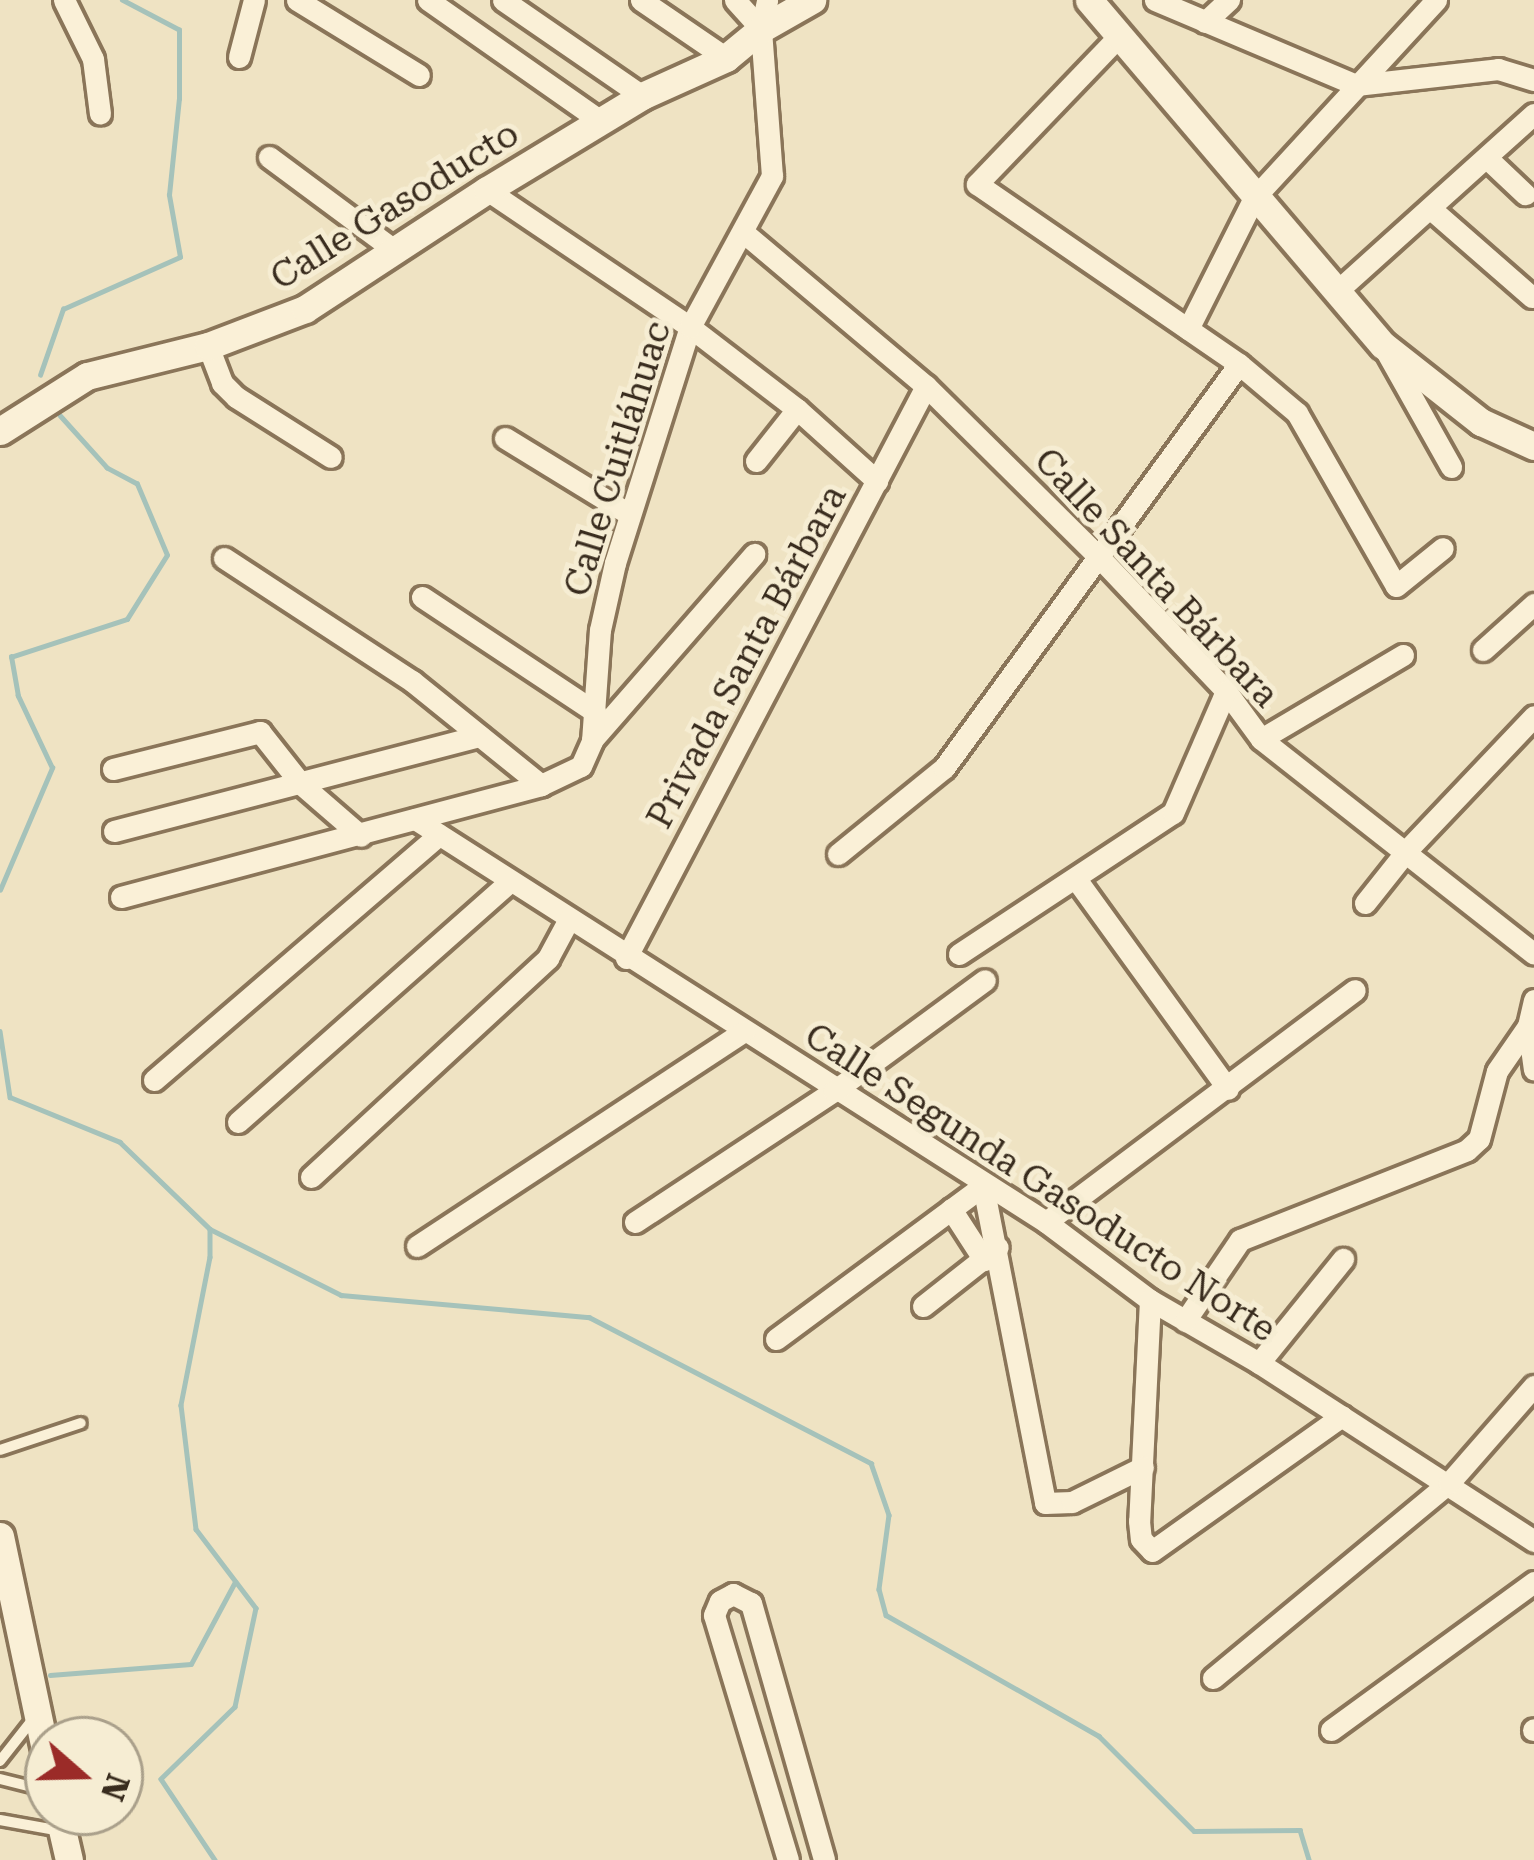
<!DOCTYPE html>
<meta charset="utf-8">
<style>
body{margin:0}
#map{position:relative;width:1534px;height:1860px;overflow:hidden;background:#efe3c3;font-family:"Roboto Serif",serif}
div>[style]{position:absolute}
[style*='--x']{left:calc(var(--x)*1px);top:calc(var(--y)*1px);width:calc(var(--w)*1px);rotate:calc(var(--a)*1deg)}
.stream>*{height:4.5px;margin:-2.25px;padding:0 2.25px;transform-origin:2.25px;border-radius:2.25px;background:#a5c2ba}
.roads{filter:drop-shadow(3px 0 #8a7559) drop-shadow(-3px 0 #8a7559) drop-shadow(0 3px #8a7559) drop-shadow(0 -3px #8a7559)}
.service>*{height:10px;margin:-5px;padding:0 5px;transform-origin:5px;border-radius:5px;background:#faf0d7}
.minor>*{height:21px;margin:-10.5px;padding:0 10.5px;transform-origin:10.5px;border-radius:10.5px;background:#faf0d7}
.tertiary>*{height:27px;margin:-13.5px;padding:0 13.5px;transform-origin:13.5px;border-radius:13.5px;background:#faf0d7}
span{translate:-50% -50%;white-space:nowrap;text-align:center;line-height:1.15;-webkit-text-stroke:10px #f6edd3;paint-order:stroke}
.street-label{font-size:36px;color:#392c1e}
.north{position:absolute;left:24px;top:1716px;width:120px;height:120px;box-sizing:border-box;background:#f6edd3;border:3px solid #aaa08b;border-radius:50%;rotate:110deg;font-size:33px;font-weight:700;line-height:48px;text-align:center;color:#392c1e}
.north::after{content:'';display:block;margin:auto;width:42px;height:54px;background:#9b2b28;clip-path:polygon(50% 0,100% 100%,50% 72%,0 100%)}
</style>
<div id="map">
<div class="stream">
<div style="--x:40;--y:375;--w:70;--a:-70.8"></div>
<div style="--x:63;--y:309;--w:128;--a:-24"></div>
<div style="--x:180;--y:257;--w:63;--a:-100.1"></div>
<div style="--x:169;--y:195;--w:97;--a:-84.1"></div>
<div style="--x:179;--y:99;--w:69;--a:-90"></div>
<div style="--x:179;--y:30;--w:64;--a:-152.2"></div>
<div style="--x:0;--y:890;--w:133;--a:-66.9"></div>
<div style="--x:52;--y:768;--w:80;--a:-115.3"></div>
<div style="--x:18;--y:696;--w:40;--a:-100"></div>
<div style="--x:11;--y:657;--w:122;--a:-18.1"></div>
<div style="--x:127;--y:619;--w:75;--a:-58"></div>
<div style="--x:167;--y:555;--w:77;--a:-112.9"></div>
<div style="--x:137;--y:484;--w:34;--a:-152"></div>
<div style="--x:107;--y:468;--w:70;--a:-132.1"></div>
<div style="--x:0;--y:1031;--w:67;--a:81.4"></div>
<div style="--x:10;--y:1097;--w:119;--a:22.2"></div>
<div style="--x:120;--y:1142;--w:125;--a:44"></div>
<div style="--x:210;--y:1229;--w:147;--a:26.7"></div>
<div style="--x:341;--y:1295;--w:249;--a:5.1"></div>
<div style="--x:589;--y:1317;--w:318;--a:27.4"></div>
<div style="--x:871;--y:1463;--w:55;--a:70.9"></div>
<div style="--x:889;--y:1515;--w:75;--a:97.7"></div>
<div style="--x:879;--y:1589;--w:27;--a:75"></div>
<div style="--x:886;--y:1615;--w:245;--a:29.6"></div>
<div style="--x:1099;--y:1736;--w:134;--a:45"></div>
<div style="--x:1194;--y:1831;--w:106;--a:-0.5"></div>
<div style="--x:1300;--y:1830;--w:31;--a:73"></div>
<div style="--x:210;--y:1229;--w:28;--a:90"></div>
<div style="--x:210;--y:1257;--w:151;--a:101.1"></div>
<div style="--x:181;--y:1405;--w:125;--a:83.1"></div>
<div style="--x:196;--y:1529;--w:99;--a:52.8"></div>
<div style="--x:256;--y:1608;--w:101;--a:102"></div>
<div style="--x:235;--y:1707;--w:103;--a:135.8"></div>
<div style="--x:161;--y:1779;--w:97;--a:56.3"></div>
<div style="--x:50;--y:1675;--w:141;--a:-4.5"></div>
<div style="--x:191;--y:1664;--w:93;--a:-61.8"></div>
</div>
<div class="roads">
<div class="service">
<div style="--x:0;--y:1450;--w:85;--a:-18.4"></div>
<div style="--x:0;--y:1761;--w:53;--a:-51.8"></div>
<div style="--x:0;--y:1779;--w:49;--a:14"></div>
<div style="--x:0;--y:1820;--w:62;--a:10.2"></div>
</div>
<div class="minor">
<div style="--x:64;--y:0;--w:66;--a:63.8"></div>
<div style="--x:93;--y:59;--w:55;--a:82.7"></div>
<div style="--x:297;--y:0;--w:143;--a:31.6"></div>
<div style="--x:428;--y:0;--w:211;--a:35"></div>
<div style="--x:503;--y:0;--w:169;--a:34.6"></div>
<div style="--x:641;--y:0;--w:103;--a:34.3"></div>
<div style="--x:735;--y:0;--w:39;--a:48"></div>
<div style="--x:1155;--y:0;--w:218;--a:22.9"></div>
<div style="--x:1356;--y:85;--w:143;--a:-6.4"></div>
<div style="--x:1498;--y:69;--w:38;--a:17"></div>
<div style="--x:1205;--y:22;--w:33;--a:-43"></div>
<div style="--x:1118;--y:37;--w:204;--a:133.8"></div>
<div style="--x:977;--y:184;--w:318;--a:34.5"></div>
<div style="--x:1239;--y:364;--w:76;--a:40.2"></div>
<div style="--x:1297;--y:413;--w:199;--a:60.2"></div>
<div style="--x:1396;--y:586;--w:60;--a:-39"></div>
<div style="--x:239;--y:57;--w:59;--a:-75.3"></div>
<div style="--x:269;--y:157;--w:154;--a:36.6"></div>
<div style="--x:1489;--y:160;--w:50;--a:43.4"></div>
<div style="--x:487;--y:190;--w:245;--a:34"></div>
<div style="--x:690;--y:327;--w:135;--a:37.5"></div>
<div style="--x:797;--y:409;--w:108;--a:42"></div>
<div style="--x:1431;--y:209;--w:134;--a:41.1"></div>
<div style="--x:743;--y:232;--w:239;--a:40.1"></div>
<div style="--x:926;--y:386;--w:243;--a:44.7"></div>
<div style="--x:1099;--y:557;--w:185;--a:46.5"></div>
<div style="--x:1226;--y:691;--w:59;--a:53.9"></div>
<div style="--x:1261;--y:739;--w:347;--a:38.2"></div>
<div style="--x:1336;--y:292;--w:266;--a:-42"></div>
<div style="--x:1188;--y:329;--w:147;--a:-63.3"></div>
<div style="--x:1254;--y:198;--w:269;--a:-47.4"></div>
<div style="--x:208;--y:346;--w:40;--a:69"></div>
<div style="--x:222;--y:383;--w:20;--a:45"></div>
<div style="--x:236;--y:397;--w:112;--a:32.3"></div>
<div style="--x:1386;--y:351;--w:133;--a:60.7"></div>
<div style="--x:505;--y:438;--w:145;--a:31.5"></div>
<div style="--x:756;--y:461;--w:66;--a:-51.7"></div>
<div style="--x:224;--y:558;--w:225;--a:33.2"></div>
<div style="--x:412;--y:681;--w:166;--a:38.9"></div>
<div style="--x:422;--y:597;--w:208;--a:33.6"></div>
<div style="--x:1483;--y:650;--w:69;--a:-42"></div>
<div style="--x:1261;--y:739;--w:165;--a:-30.6"></div>
<div style="--x:592;--y:740;--w:247;--a:-48.9"></div>
<div style="--x:113;--y:769;--w:152;--a:-14.1"></div>
<div style="--x:260;--y:732;--w:66;--a:51.7"></div>
<div style="--x:301;--y:784;--w:79;--a:40.9"></div>
<div style="--x:415;--y:819;--w:749;--a:32.57"></div>
<div style="--x:1046;--y:1222;--w:130;--a:36.9"></div>
<div style="--x:1150;--y:1300;--w:126;--a:30"></div>
<div style="--x:1259;--y:1363;--w:328;--a:32.9"></div>
<div style="--x:114;--y:831;--w:378;--a:-14.6"></div>
<div style="--x:838;--y:854;--w:136;--a:-39.1"></div>
<div style="--x:944;--y:768;--w:500;--a:-53.86"></div>
<div style="--x:1076;--y:879;--w:259;--a:54.1"></div>
<div style="--x:121;--y:897;--w:435;--a:-14.9"></div>
<div style="--x:541;--y:785;--w:44;--a:-25.4"></div>
<div style="--x:581;--y:766;--w:27;--a:-66"></div>
<div style="--x:592;--y:741;--w:111;--a:-85.9"></div>
<div style="--x:600;--y:630;--w:69;--a:-77.4"></div>
<div style="--x:615;--y:563;--w:248;--a:-72.4"></div>
<div style="--x:690;--y:327;--w:172;--a:-61.5"></div>
<div style="--x:772;--y:176;--w:147;--a:-94.3"></div>
<div style="--x:761;--y:29;--w:30;--a:-78"></div>
<div style="--x:1365;--y:903;--w:69;--a:-51.5"></div>
<div style="--x:1408;--y:849;--w:183;--a:-46.5"></div>
<div style="--x:959;--y:954;--w:256;--a:-33.4"></div>
<div style="--x:1173;--y:813;--w:133;--a:-66.5"></div>
<div style="--x:626;--y:958;--w:646;--a:-62.32"></div>
<div style="--x:1534;--y:1000;--w:27;--a:103"></div>
<div style="--x:1528;--y:1026;--w:44;--a:82.2"></div>
<div style="--x:154;--y:1080;--w:376;--a:-40.7"></div>
<div style="--x:238;--y:1122;--w:362;--a:-41.5"></div>
<div style="--x:311;--y:1177;--w:323;--a:-42.7"></div>
<div style="--x:548;--y:958;--w:44;--a:-61.7"></div>
<div style="--x:951;--y:1209;--w:61;--a:57.1"></div>
<div style="--x:635;--y:1222;--w:238;--a:-33.4"></div>
<div style="--x:834;--y:1091;--w:187;--a:-36.3"></div>
<div style="--x:1046;--y:1222;--w:386;--a:-36.9"></div>
<div style="--x:417;--y:1246;--w:391;--a:-33.3"></div>
<div style="--x:1150;--y:1300;--w:221;--a:92.8"></div>
<div style="--x:1139;--y:1521;--w:18;--a:84"></div>
<div style="--x:1141;--y:1539;--w:16;--a:47"></div>
<div style="--x:1152;--y:1551;--w:233;--a:-35.4"></div>
<div style="--x:923;--y:1306;--w:95;--a:-38.2"></div>
<div style="--x:1185;--y:1321;--w:98;--a:-55.8"></div>
<div style="--x:1240;--y:1240;--w:244;--a:-21.6"></div>
<div style="--x:1467;--y:1150;--w:16;--a:-43"></div>
<div style="--x:1479;--y:1139;--w:70;--a:-75.2"></div>
<div style="--x:1497;--y:1071;--w:55;--a:-55.4"></div>
<div style="--x:776;--y:1339;--w:257;--a:-36.5"></div>
<div style="--x:983;--y:1186;--w:323;--a:78.9"></div>
<div style="--x:1045;--y:1503;--w:27;--a:-2"></div>
<div style="--x:1072;--y:1502;--w:79;--a:-26.2"></div>
<div style="--x:1259;--y:1363;--w:134;--a:-51.1"></div>
<div style="--x:1213;--y:1678;--w:306;--a:-39.6"></div>
<div style="--x:1449;--y:1483;--w:129;--a:-48.8"></div>
<div style="--x:1331;--y:1730;--w:251;--a:-36.1"></div>
<div style="--x:1533;--y:1730;--w:1;--a:-45"></div>
<div style="--x:788;--y:1860;--w:256;--a:-106.8"></div>
<div style="--x:714;--y:1615;--w:15;--a:-67"></div>
<div style="--x:720;--y:1601;--w:15;--a:-28"></div>
<div style="--x:733;--y:1594;--w:20;--a:27"></div>
<div style="--x:751;--y:1603;--w:267;--a:74.1"></div>
</div>
<div class="tertiary">
<div style="--x:1089;--y:0;--w:453;--a:49.6"></div>
<div style="--x:1383;--y:345;--w:125;--a:38.2"></div>
<div style="--x:1481;--y:422;--w:58;--a:24.4"></div>
<div style="--x:0;--y:431;--w:103;--a:-32.3"></div>
<div style="--x:87;--y:376;--w:125;--a:-13.9"></div>
<div style="--x:208;--y:346;--w:104;--a:-20.9"></div>
<div style="--x:305;--y:309;--w:217;--a:-33.2"></div>
<div style="--x:487;--y:190;--w:181;--a:-31.2"></div>
<div style="--x:642;--y:96;--w:92;--a:-24.3"></div>
<div style="--x:726;--y:58;--w:45;--a:-39.6"></div>
<div style="--x:761;--y:29;--w:59;--a:-29.6"></div>
<div style="--x:0;--y:1536;--w:232;--a:78.1"></div>
<div style="--x:58;--y:1812;--w:49;--a:77.1"></div>
</div>
</div>
<div class="street-label">
<span style="left:395px;top:206px;rotate:-32deg">Calle Gasoducto</span>
<span style="left:618px;top:459px;rotate:-73deg">Calle Cuitláhuac</span>
<span style="left:1156px;top:578px;rotate:47deg">Calle Santa Bárbara</span>
<span style="left:747px;top:657px;rotate:-62deg">Privada Santa Bárbara</span>
<span style="left:1040px;top:1183px;rotate:33deg">Calle Segunda Gasoducto Norte</span>
</div>
<div class="north">N</div>
</div>
